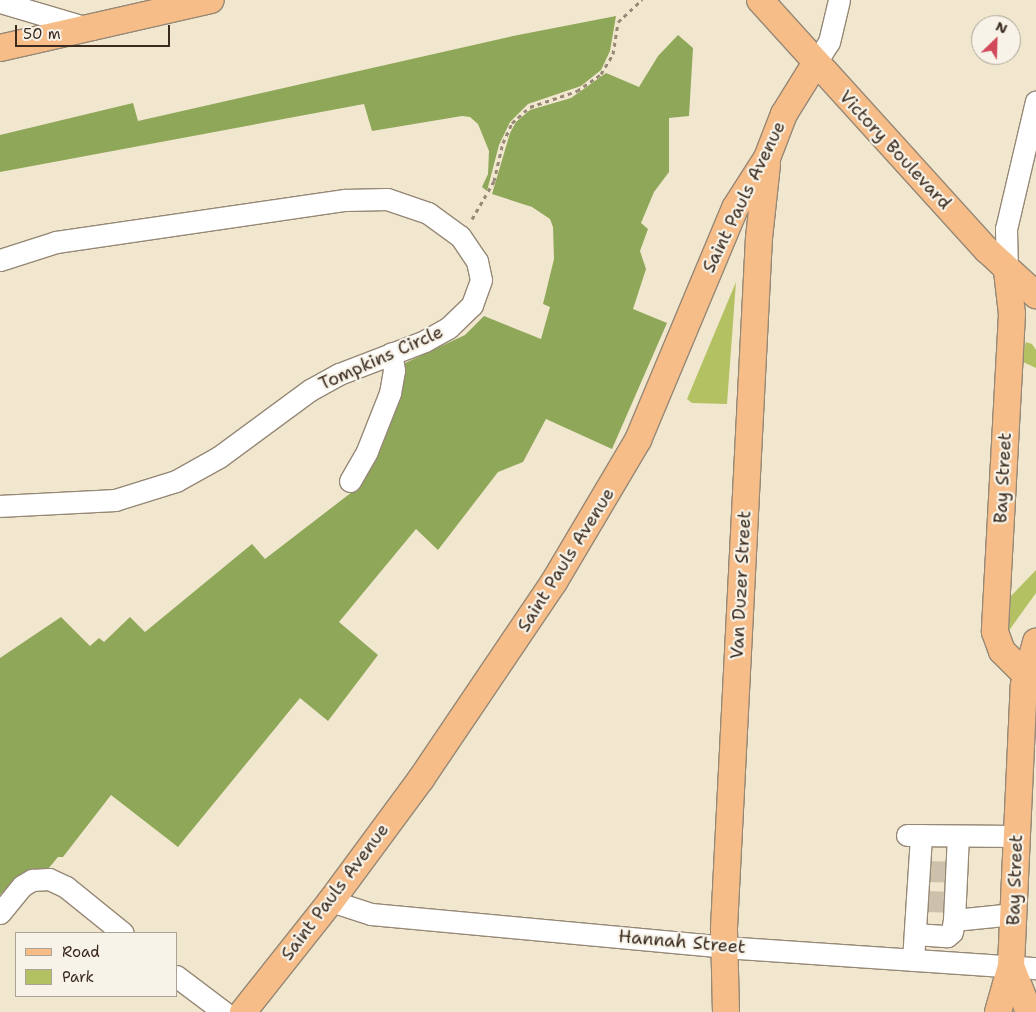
<!DOCTYPE html>
<style>
body{margin:0}
#map{position:relative;width:1036px;height:1012px;overflow:hidden;background:#f1e7cf;font-family:"Shantell Sans",sans-serif}
div>[style]{position:absolute}
[style*='--x']{left:calc(var(--x)*1px);top:calc(var(--y)*1px);width:calc(var(--w)*1px);rotate:calc(var(--a)*1deg)}
.green>*{inset:0;background:#b4c163}
.forest>*{inset:0;background:#8fa759}
.minor-tunnel>*{height:21px;margin-top:-10.5px;transform-origin:0;background:repeating-linear-gradient(90deg,#cdc1ac 0 21px,transparent 0 32px)}
.path>*{height:3px;margin-top:-1.5px;transform-origin:0;background:repeating-linear-gradient(90deg,#968876 0 4px,transparent 0 8px)}
.roads{filter:drop-shadow(1px 0 #968876) drop-shadow(-1px 0 #968876) drop-shadow(0 1px #968876) drop-shadow(0 -1px #968876)}
.minor>*{height:21px;margin:-10.5px;padding:0 10.5px;transform-origin:10.5px;border-radius:10.5px;background:#fff}
.major>*{height:26px;margin:-13px;padding:0 13px;transform-origin:13px;border-radius:13px;background:#f7bd88}
span{translate:-50% -50%;white-space:nowrap;text-align:center;line-height:1.15;-webkit-text-stroke:4.5px #f7f3e8;paint-order:stroke}
.street-label{font-size:18px;color:#3b2a1e}
.legend{position:absolute;left:15px;top:932px;width:162px;height:65px;box-sizing:border-box;background:#f7f3e8;border:1px solid #aca397;margin:0;padding:6px 9px;list-style:none;font-size:15px;color:#3b2a1e}
.legend li{display:flex;align-items:center;gap:10px;height:25px}
.legend b{width:25px;border:1px solid #aca397}
.north{position:absolute;left:971px;top:15px;width:50px;height:50px;box-sizing:border-box;background:#f7f3e8;border:1px solid #aca397;border-radius:50%;rotate:24deg;font-size:14px;font-weight:700;line-height:20px;text-align:center;color:#3b2a1e}
.north::after{content:'';display:block;margin:auto;width:18px;height:22px;background:#d1495b;clip-path:polygon(50% 0,100% 100%,50% 72%,0 100%)}
.scale{position:absolute;left:15px;top:25px;width:155px;height:22px;box-sizing:border-box;border:2px solid #3b2a1e;border-top:0;padding-left:6px;font-size:15px;line-height:18px;white-space:nowrap;color:#3b2a1e;-webkit-text-stroke:4px #f7f3e8;paint-order:stroke}
</style>
<div id="map">
<div class="green">
<div style="clip-path:polygon(736px 282px,727px 404px,692px 403px,687px 399px)"></div>
<div style="clip-path:polygon(1026px 342px,1032px 344px,1036px 350px,1036px 368px,1021px 361px)"></div>
<div style="clip-path:polygon(1036px 570px,1036px 593px,1008px 632px,1011px 596px)"></div>
</div>
<div class="forest">
<div style="clip-path:polygon(616px 16px,610px 51px,601px 70px,581px 86px,528px 104px,510px 122px,499px 145px,487px 191px,482px 187px,488px 174px,489px 151px,478px 124px,470px 117px,462px 116px,372px 131px,364px 104px,0 172px,0 135px,133px 103px,138px 121px,513px 36px)"></div>
<div style="clip-path:polygon(678px 35px,693px 48px,689px 116px,669px 118px,669px 172px,654px 192px,641px 223px,648px 229px,640px 251px,646px 269px,633px 309px,667px 323px,612px 449px,546px 419px,523px 462px,498px 472px,438px 550px,416px 529px,339px 622px,378px 655px,328px 721px,300px 698px,178px 847px,111px 795px,63px 857px,58px 857px,48px 869px,15px 879px,0 895px,0 658px,61px 617px,90px 646px,99px 638px,104px 642px,130px 617px,145px 632px,252px 544px,265px 559px,352px 492px,368px 463px,403px 364px,465px 335px,484px 316px,541px 339px,550px 307px,543px 304px,554px 259px,553px 227px,550px 219px,532px 207px,492px 194px,510px 133px,516px 122px,530px 110px,571px 98px,606px 73px,639px 87px,658px 56px)"></div>
</div>
<div class="minor-tunnel">
<div style="--x:928;--y:871;--w:23;--a:2"></div>
<div style="--x:926;--y:901;--w:23;--a:2"></div>
</div>
<div class="path">
<div style="--x:472;--y:219;--w:44;--a:-59.9"></div>
<div style="--x:494;--y:181;--w:39;--a:-77"></div>
<div style="--x:503;--y:143;--w:22;--a:-66"></div>
<div style="--x:512;--y:123;--w:24;--a:-42"></div>
<div style="--x:530;--y:107;--w:50;--a:-18.8"></div>
<div style="--x:577;--y:91;--w:29;--a:-35"></div>
<div style="--x:601;--y:74;--w:23;--a:-59"></div>
<div style="--x:613;--y:54;--w:32;--a:-81"></div>
<div style="--x:618;--y:22;--w:33;--a:-43"></div>
</div>
<div class="roads">
<div class="minor">
<div style="--x:0;--y:2;--w:95;--a:16.5"></div>
<div style="--x:815;--y:64;--w:26;--a:-58"></div>
<div style="--x:829;--y:42;--w:43;--a:-76.6"></div>
<div style="--x:0;--y:260;--w:59;--a:-17.8"></div>
<div style="--x:56;--y:242;--w:292;--a:-8.3"></div>
<div style="--x:345;--y:200;--w:42;--a:-1.4"></div>
<div style="--x:387;--y:199;--w:43;--a:18.9"></div>
<div style="--x:428;--y:213;--w:39;--a:36"></div>
<div style="--x:460;--y:236;--w:30;--a:56"></div>
<div style="--x:477;--y:261;--w:19;--a:78"></div>
<div style="--x:481;--y:280;--w:27;--a:110"></div>
<div style="--x:472;--y:305;--w:33;--a:136"></div>
<div style="--x:448;--y:328;--w:26;--a:151"></div>
<div style="--x:425;--y:341;--w:92;--a:159"></div>
<div style="--x:339;--y:374;--w:33;--a:151"></div>
<div style="--x:310;--y:390;--w:113;--a:143.6"></div>
<div style="--x:219;--y:457;--w:49;--a:150.8"></div>
<div style="--x:176;--y:481;--w:64;--a:162.7"></div>
<div style="--x:115;--y:500;--w:115;--a:177"></div>
<div style="--x:1007;--y:271;--w:42;--a:-91.4"></div>
<div style="--x:1006;--y:229;--w:131;--a:-76.8"></div>
<div style="--x:350;--y:481;--w:34;--a:-60"></div>
<div style="--x:367;--y:451;--w:62;--a:-68.4"></div>
<div style="--x:390;--y:393;--w:23;--a:-80"></div>
<div style="--x:394;--y:370;--w:17;--a:-100"></div>
<div style="--x:907;--y:835;--w:110;--a:0.5"></div>
<div style="--x:331;--y:901;--w:42;--a:18"></div>
<div style="--x:371;--y:914;--w:355;--a:5.3"></div>
<div style="--x:724;--y:947;--w:313;--a:3.9"></div>
<div style="--x:0;--y:913;--w:35;--a:-51"></div>
<div style="--x:22;--y:886;--w:12;--a:-31"></div>
<div style="--x:32;--y:880;--w:17;--a:-3"></div>
<div style="--x:49;--y:879;--w:19;--a:25"></div>
<div style="--x:66;--y:887;--w:73;--a:38.9"></div>
<div style="--x:954;--y:920;--w:84;--a:-87.3"></div>
<div style="--x:915;--y:934;--w:32;--a:4"></div>
<div style="--x:947;--y:936;--w:6;--a:-39"></div>
<div style="--x:952;--y:932;--w:12;--a:-81"></div>
<div style="--x:954;--y:920;--w:60;--a:-5.7"></div>
<div style="--x:913;--y:960;--w:125;--a:-86.3"></div>
<div style="--x:176;--y:976;--w:60;--a:36.9"></div>
</div>
<div class="major">
<div style="--x:760;--y:0;--w:338;--a:47.8"></div>
<div style="--x:987;--y:250;--w:67;--a:42.6"></div>
<div style="--x:0;--y:48;--w:216;--a:-12.8"></div>
<div style="--x:1007;--y:271;--w:43;--a:83.4"></div>
<div style="--x:1012;--y:314;--w:318;--a:93.1"></div>
<div style="--x:995;--y:632;--w:20;--a:70"></div>
<div style="--x:1002;--y:651;--w:33;--a:45"></div>
<div style="--x:1011;--y:966;--w:49;--a:68.6"></div>
<div style="--x:243;--y:1012;--w:142;--a:-51.6"></div>
<div style="--x:331;--y:901;--w:152;--a:-53.6"></div>
<div style="--x:421;--y:779;--w:238;--a:-56"></div>
<div style="--x:554;--y:582;--w:165;--a:-59.4"></div>
<div style="--x:638;--y:440;--w:251;--a:-67.3"></div>
<div style="--x:735;--y:208;--w:59;--a:-57.4"></div>
<div style="--x:767;--y:158;--w:47;--a:-68.9"></div>
<div style="--x:784;--y:114;--w:59;--a:-58.2"></div>
<div style="--x:726;--y:1012;--w:84;--a:-91.4"></div>
<div style="--x:724;--y:928;--w:691;--a:-87.1"></div>
<div style="--x:759;--y:238;--w:74;--a:-83.8"></div>
<div style="--x:998;--y:1012;--w:48;--a:-74.2"></div>
<div style="--x:1011;--y:966;--w:281;--a:-87.4"></div>
<div style="--x:1024;--y:685;--w:45;--a:-74.4"></div>
</div>
</div>
<div class="street-label">
<span style="left:895px;top:150px;rotate:47deg">Victory Boulevard</span>
<span style="left:744px;top:197px;rotate:-64deg">Saint Pauls Avenue</span>
<span style="left:381px;top:358px;rotate:-24deg">Tompkins Circle</span>
<span style="left:1003px;top:478px;rotate:-87deg">Bay Street</span>
<span style="left:566px;top:560px;rotate:-58deg">Saint Pauls Avenue</span>
<span style="left:741px;top:585px;rotate:-87deg">Van Duzer Street</span>
<span style="left:1015px;top:880px;rotate:-88deg">Bay Street</span>
<span style="left:335px;top:892px;rotate:-53deg">Saint Pauls Avenue</span>
<span style="left:682px;top:942px;rotate:5deg">Hannah Street</span>
</div>
<ul class="legend">
<li><b style="height:6px;background:#f7bd88"></b>Road</li>
<li><b style="height:14px;background:#b4c163"></b>Park</li>
</ul>
<div class="north">N</div>
<div class="scale">50 m</div>
</div>
